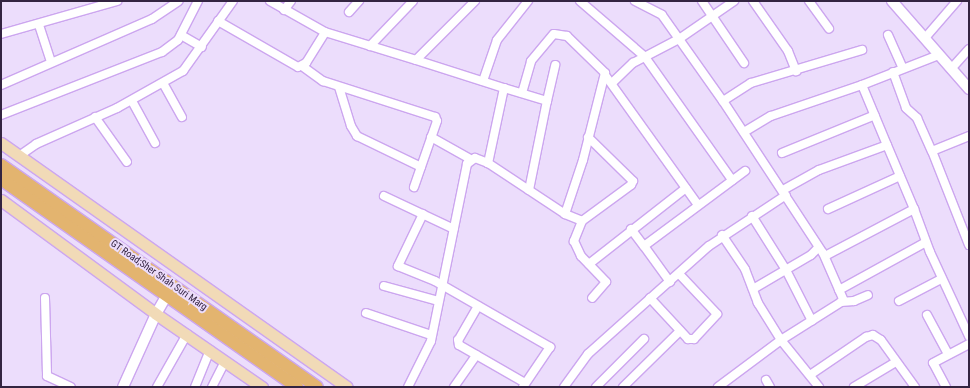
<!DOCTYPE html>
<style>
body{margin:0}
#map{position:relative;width:970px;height:388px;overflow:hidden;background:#ecddfc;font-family:"Roboto Condensed",sans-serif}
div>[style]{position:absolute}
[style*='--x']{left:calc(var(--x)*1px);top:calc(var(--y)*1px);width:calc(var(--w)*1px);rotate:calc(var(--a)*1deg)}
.roads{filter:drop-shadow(1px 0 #cca6ef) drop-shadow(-1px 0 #cca6ef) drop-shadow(0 1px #cca6ef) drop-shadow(0 -1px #cca6ef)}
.minor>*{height:8px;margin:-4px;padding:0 4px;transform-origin:4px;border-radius:4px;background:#fff}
.tertiary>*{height:10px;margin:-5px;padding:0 5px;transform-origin:5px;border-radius:5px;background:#fff}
.secondary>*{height:11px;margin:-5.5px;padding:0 5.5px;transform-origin:5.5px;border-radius:5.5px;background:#f1dab7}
.primary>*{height:12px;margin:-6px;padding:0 6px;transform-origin:6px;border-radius:6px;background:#e3b46f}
span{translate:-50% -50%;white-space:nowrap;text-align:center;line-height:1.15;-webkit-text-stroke:4px #ecddfc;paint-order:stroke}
.street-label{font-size:10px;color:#332441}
.frame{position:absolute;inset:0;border:2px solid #332441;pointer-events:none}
</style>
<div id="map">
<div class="roads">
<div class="minor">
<div style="--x:270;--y:1;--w:63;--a:29.4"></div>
<div style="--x:325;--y:32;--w:95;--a:17.1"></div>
<div style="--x:475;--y:1;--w:83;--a:135"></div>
<div style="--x:416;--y:60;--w:92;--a:17.7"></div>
<div style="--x:504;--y:88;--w:77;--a:102"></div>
<div style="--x:488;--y:163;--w:92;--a:33.5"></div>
<div style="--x:565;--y:214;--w:18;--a:22"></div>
<div style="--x:580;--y:1;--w:86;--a:40.7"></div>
<div style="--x:645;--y:57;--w:151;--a:54.7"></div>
<div style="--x:635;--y:1;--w:30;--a:27"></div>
<div style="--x:662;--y:15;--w:105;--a:54.7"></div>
<div style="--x:723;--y:101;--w:182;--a:56.7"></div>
<div style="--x:823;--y:253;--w:52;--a:66.4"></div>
<div style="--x:702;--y:1;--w:75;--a:55.9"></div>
<div style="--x:753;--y:1;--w:61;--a:55"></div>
<div style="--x:788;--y:51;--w:22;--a:68"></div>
<div style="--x:809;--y:1;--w:34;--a:54"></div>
<div style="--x:284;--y:10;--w:11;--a:-52"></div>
<div style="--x:349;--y:12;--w:15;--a:-48"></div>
<div style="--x:218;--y:21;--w:92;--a:29.9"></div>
<div style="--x:298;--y:67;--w:9;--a:-27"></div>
<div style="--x:306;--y:63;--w:36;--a:-58"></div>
<div style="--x:39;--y:25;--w:39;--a:72"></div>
<div style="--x:1;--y:34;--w:121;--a:-15.9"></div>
<div style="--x:181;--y:35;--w:24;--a:30"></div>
<div style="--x:888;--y:35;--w:36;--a:66"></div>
<div style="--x:925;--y:38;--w:49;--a:-49.1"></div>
<div style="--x:370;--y:46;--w:62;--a:-46.3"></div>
<div style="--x:302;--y:66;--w:26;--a:36"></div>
<div style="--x:323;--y:81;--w:118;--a:17.8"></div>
<div style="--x:435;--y:117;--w:4;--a:63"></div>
<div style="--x:437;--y:121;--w:70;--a:109.2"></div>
<div style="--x:951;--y:69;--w:27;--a:-48"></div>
<div style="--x:893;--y:72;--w:38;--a:70"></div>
<div style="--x:906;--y:108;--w:15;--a:42"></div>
<div style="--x:917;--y:118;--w:36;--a:66"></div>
<div style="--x:932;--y:151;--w:101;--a:68.5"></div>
<div style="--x:605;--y:75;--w:160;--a:54.4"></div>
<div style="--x:483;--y:81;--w:43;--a:-71.1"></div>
<div style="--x:497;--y:40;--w:50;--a:-51.5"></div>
<div style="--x:163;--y:83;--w:39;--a:61"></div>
<div style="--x:612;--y:83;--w:29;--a:-44"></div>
<div style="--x:633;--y:63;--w:52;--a:-27.6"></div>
<div style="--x:679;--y:39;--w:67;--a:-34.6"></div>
<div style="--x:1;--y:85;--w:165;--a:-23.6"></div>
<div style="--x:152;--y:19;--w:32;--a:-34"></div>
<div style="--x:862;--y:85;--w:83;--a:-21.3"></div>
<div style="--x:339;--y:87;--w:41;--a:72.9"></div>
<div style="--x:351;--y:126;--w:12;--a:59"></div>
<div style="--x:357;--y:136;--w:71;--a:25.8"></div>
<div style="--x:504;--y:88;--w:45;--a:16.8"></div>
<div style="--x:547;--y:101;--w:37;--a:-77"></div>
<div style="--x:522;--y:93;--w:33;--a:-74"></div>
<div style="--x:531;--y:61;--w:35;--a:-50"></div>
<div style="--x:554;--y:34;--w:13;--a:9"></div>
<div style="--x:567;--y:36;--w:53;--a:44.2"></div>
<div style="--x:605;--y:73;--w:90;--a:104.2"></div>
<div style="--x:583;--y:160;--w:57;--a:108.4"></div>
<div style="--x:132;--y:101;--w:48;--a:61.3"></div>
<div style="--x:723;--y:101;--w:33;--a:-33"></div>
<div style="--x:751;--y:83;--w:116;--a:-16.6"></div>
<div style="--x:1;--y:115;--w:173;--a:-21.4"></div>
<div style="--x:162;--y:52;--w:20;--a:-37"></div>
<div style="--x:178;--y:40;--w:44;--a:-62.9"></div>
<div style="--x:95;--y:117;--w:55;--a:54.6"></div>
<div style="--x:744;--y:132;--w:31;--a:-31"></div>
<div style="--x:771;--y:116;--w:96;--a:-18.8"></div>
<div style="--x:862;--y:85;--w:65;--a:67.4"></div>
<div style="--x:431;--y:137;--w:45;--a:29.4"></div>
<div style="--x:588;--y:137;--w:63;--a:44.4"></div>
<div style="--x:633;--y:181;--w:4;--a:117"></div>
<div style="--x:631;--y:185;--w:61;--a:143.7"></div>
<div style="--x:582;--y:221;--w:22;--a:112"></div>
<div style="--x:574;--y:241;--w:17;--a:65"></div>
<div style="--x:581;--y:256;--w:36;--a:46"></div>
<div style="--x:606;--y:282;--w:21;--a:131"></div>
<div style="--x:932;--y:151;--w:40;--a:-22"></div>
<div style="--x:782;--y:153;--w:100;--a:-22.2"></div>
<div style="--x:19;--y:156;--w:21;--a:-35"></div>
<div style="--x:36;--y:144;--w:89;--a:-24"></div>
<div style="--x:117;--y:108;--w:76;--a:-29.3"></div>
<div style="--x:183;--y:71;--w:86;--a:-54.5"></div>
<div style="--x:529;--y:190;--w:91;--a:-78.6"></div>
<div style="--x:783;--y:190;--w:41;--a:-29.1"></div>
<div style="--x:819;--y:170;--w:72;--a:-20.2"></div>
<div style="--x:887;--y:145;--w:69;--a:67.1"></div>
<div style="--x:384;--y:196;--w:77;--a:25.2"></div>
<div style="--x:828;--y:209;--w:79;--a:-24.6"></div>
<div style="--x:423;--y:214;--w:58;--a:115.7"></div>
<div style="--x:398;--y:266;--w:40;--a:22"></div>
<div style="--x:435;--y:281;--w:133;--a:29.9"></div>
<div style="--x:550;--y:347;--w:48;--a:124"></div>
<div style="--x:752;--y:216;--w:64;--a:57.8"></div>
<div style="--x:786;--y:270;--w:57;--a:63"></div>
<div style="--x:631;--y:229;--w:21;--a:53"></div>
<div style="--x:825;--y:256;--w:101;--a:-27.8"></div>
<div style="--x:914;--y:209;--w:46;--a:69.6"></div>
<div style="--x:930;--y:252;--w:93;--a:65.1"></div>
<div style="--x:589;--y:264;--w:123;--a:-38.1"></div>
<div style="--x:670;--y:282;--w:44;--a:-125.8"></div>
<div style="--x:644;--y:246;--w:126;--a:-36.6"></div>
<div style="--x:384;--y:286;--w:56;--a:15.5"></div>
<div style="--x:753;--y:289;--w:67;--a:-30.4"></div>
<div style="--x:811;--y:255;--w:10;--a:-45"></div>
<div style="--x:839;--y:290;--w:99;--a:-28.9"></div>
<div style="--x:45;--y:298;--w:78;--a:88.5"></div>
<div style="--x:47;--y:376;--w:26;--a:25"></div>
<div style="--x:650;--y:298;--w:56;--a:47.2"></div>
<div style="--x:688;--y:339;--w:6;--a:0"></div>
<div style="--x:694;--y:339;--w:34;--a:-47"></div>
<div style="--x:717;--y:314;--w:55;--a:-133.5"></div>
<div style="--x:899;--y:301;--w:47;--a:-27.6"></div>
<div style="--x:478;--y:306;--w:39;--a:120"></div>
<div style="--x:458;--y:340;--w:5;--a:79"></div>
<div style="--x:459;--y:345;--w:76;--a:29.9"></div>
<div style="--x:366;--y:313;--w:69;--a:18.7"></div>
<div style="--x:927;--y:315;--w:44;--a:61.7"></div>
<div style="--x:810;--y:375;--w:68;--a:-34.2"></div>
<div style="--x:866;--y:337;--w:7;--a:-16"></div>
<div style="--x:873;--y:335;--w:9;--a:32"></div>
<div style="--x:881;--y:340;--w:58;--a:54.1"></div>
<div style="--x:766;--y:380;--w:8;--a:60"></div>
<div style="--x:157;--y:387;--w:61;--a:-60.5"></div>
<div style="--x:195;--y:387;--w:40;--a:-68"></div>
<div style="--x:212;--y:387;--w:29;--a:-63"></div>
<div style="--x:408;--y:387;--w:51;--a:-63.4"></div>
<div style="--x:431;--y:341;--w:181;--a:-78.5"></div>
<div style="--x:467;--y:164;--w:10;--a:-37"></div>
<div style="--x:475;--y:158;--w:14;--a:21"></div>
<div style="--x:454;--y:387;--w:39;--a:-55"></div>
<div style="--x:564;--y:387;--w:41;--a:-54"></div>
<div style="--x:588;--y:354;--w:162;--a:-41.8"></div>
<div style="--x:709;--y:246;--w:92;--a:-33.5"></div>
<div style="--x:596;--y:387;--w:68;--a:-45"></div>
<div style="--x:623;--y:387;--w:80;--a:-44.5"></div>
<div style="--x:718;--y:387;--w:79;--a:-36.7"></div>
<div style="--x:781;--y:340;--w:44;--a:-121.9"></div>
<div style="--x:758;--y:303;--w:36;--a:-111"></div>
<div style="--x:745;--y:269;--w:41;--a:-124.1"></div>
<div style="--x:819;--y:387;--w:60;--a:-129"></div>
<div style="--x:781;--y:340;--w:71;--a:-32.3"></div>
<div style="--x:841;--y:302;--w:13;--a:-4"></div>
<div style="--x:854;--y:301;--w:15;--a:-23"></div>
<div style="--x:854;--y:387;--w:49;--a:-30.8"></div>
<div style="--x:946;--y:387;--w:27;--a:-118"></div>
<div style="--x:933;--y:363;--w:41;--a:-27.8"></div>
</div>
<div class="tertiary">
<div style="--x:892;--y:1;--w:117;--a:48.8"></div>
<div style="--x:123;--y:387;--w:80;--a:-65.7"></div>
<div style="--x:156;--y:314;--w:28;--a:-60"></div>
</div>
<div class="secondary">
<div style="--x:1;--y:143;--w:423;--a:35.2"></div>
<div style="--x:1;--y:200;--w:192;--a:36.3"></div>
<div style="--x:156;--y:314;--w:129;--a:34.6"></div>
</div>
<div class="primary">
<div style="--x:1;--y:165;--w:386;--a:35.1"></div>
<div style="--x:1;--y:179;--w:362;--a:35.1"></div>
</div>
</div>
<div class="street-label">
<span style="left:159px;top:275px;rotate:35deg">GT Road;Sher Shah Suri Marg</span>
</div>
<div class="frame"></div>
</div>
